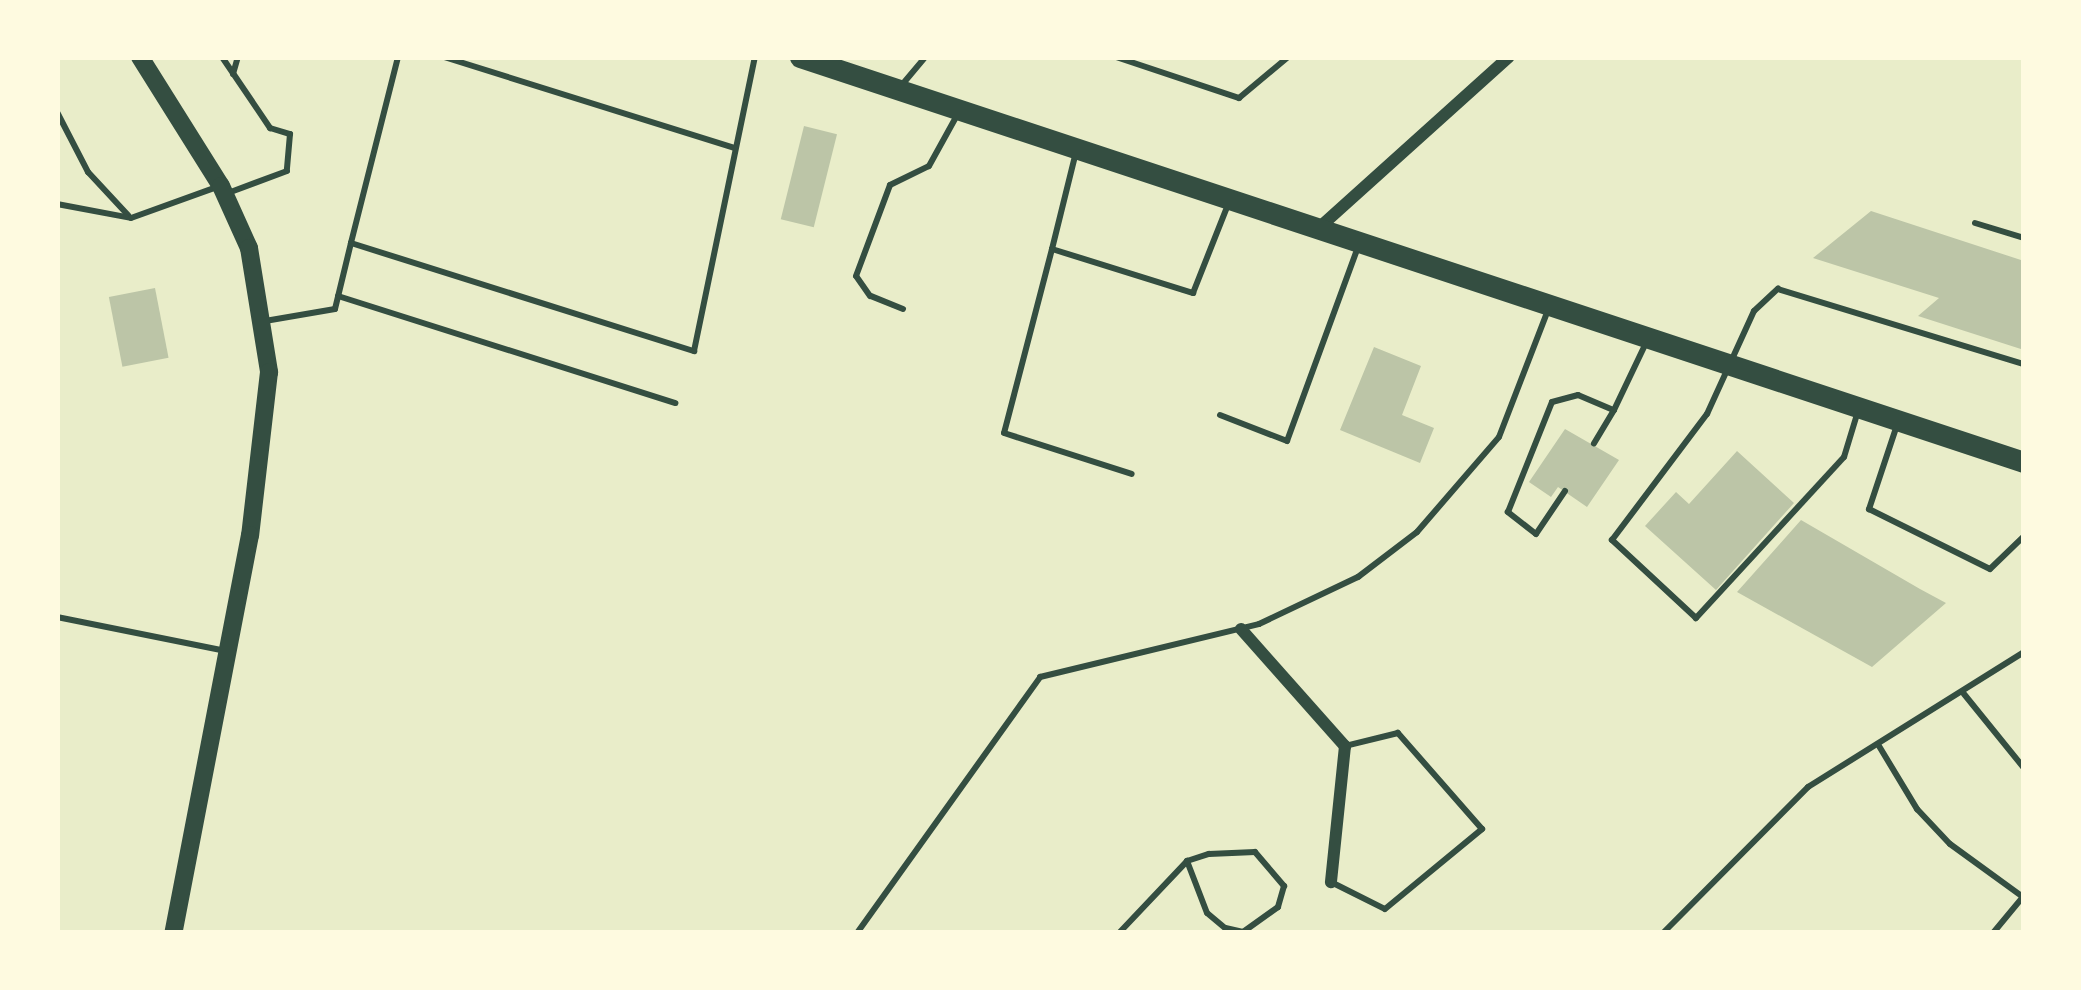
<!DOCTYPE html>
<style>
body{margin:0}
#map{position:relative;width:2081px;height:990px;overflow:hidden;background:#e9edc9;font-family:Literata,serif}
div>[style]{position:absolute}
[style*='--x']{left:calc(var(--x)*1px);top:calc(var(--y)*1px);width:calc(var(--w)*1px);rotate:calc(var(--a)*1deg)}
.building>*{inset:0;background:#bcc5a7;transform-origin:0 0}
.service>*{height:6px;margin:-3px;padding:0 3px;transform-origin:3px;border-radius:3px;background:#344e41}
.minor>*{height:12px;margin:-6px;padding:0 6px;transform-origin:6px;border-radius:6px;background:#344e41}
.secondary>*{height:18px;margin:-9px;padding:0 9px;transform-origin:9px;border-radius:9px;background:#344e41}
.primary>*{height:21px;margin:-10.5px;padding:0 10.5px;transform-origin:10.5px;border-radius:10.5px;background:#344e41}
span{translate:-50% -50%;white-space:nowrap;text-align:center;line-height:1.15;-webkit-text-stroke:12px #fefae0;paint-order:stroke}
.frame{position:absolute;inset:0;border:60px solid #fefae0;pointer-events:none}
</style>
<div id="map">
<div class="building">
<div style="left:804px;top:126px;width:34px;height:96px;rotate:14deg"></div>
<div style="clip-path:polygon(1871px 211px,2024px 261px,2024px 350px,1918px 316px,1939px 298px,1813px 258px)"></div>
<div style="left:155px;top:288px;width:71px;height:47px;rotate:79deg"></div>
<div style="clip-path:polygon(1374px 347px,1421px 366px,1402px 415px,1434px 428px,1420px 463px,1340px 430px)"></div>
<div style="clip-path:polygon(1565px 429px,1619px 460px,1587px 507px,1558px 487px,1551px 497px,1529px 482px)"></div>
<div style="clip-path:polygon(1737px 451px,1794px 503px,1716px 590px,1645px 526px,1676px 492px,1689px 504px)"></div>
<div style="clip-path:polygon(1801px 520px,1920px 589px,1946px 603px,1872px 667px,1737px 592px)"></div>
</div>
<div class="service">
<div style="--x:222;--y:57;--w:86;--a:55.9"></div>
<div style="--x:270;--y:128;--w:21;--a:17"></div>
<div style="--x:290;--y:134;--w:37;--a:95"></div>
<div style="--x:287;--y:171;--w:63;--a:159.6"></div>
<div style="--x:398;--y:57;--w:192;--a:104.2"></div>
<div style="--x:351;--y:243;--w:360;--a:17.5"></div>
<div style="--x:694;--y:351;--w:300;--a:-78.3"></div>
<div style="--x:444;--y:57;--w:305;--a:17.4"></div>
<div style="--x:1116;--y:57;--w:130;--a:18.4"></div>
<div style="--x:1239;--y:98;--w:64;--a:-39.9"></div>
<div style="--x:233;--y:74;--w:18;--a:-74"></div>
<div style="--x:901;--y:86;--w:38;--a:-50"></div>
<div style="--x:57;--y:112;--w:68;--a:62.7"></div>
<div style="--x:88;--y:172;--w:59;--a:47.1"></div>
<div style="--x:1075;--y:156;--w:96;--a:103.9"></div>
<div style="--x:1052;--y:249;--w:148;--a:17.3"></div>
<div style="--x:1193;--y:293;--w:98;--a:-68.4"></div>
<div style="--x:57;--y:204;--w:75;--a:10.7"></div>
<div style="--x:131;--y:218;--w:91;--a:-19.8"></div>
<div style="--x:1975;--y:223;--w:51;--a:17"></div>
<div style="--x:1052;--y:249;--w:190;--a:104.6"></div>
<div style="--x:1004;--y:433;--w:134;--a:17.8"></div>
<div style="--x:338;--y:296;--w:354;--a:17.6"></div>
<div style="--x:903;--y:309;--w:35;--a:-158"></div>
<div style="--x:870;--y:296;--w:24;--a:-125"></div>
<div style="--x:856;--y:276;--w:97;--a:-69.5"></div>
<div style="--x:890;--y:185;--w:43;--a:-26"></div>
<div style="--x:929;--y:166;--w:56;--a:-61.1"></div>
<div style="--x:265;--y:321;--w:71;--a:-9.7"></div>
<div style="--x:335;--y:309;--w:68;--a:-76.4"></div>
<div style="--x:1614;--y:410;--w:72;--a:-64.5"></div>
<div style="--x:1858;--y:411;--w:48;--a:106.9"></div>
<div style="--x:1844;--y:457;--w:219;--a:132.6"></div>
<div style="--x:1696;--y:618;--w:115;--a:-137.1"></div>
<div style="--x:1612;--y:540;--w:158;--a:-53"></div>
<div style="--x:1707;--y:414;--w:113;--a:-65.5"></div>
<div style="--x:1754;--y:311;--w:33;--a:-43"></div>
<div style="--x:1778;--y:289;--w:257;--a:17"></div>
<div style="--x:1220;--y:415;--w:72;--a:21.2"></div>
<div style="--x:1287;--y:441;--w:203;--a:-69.9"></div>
<div style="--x:1897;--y:425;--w:89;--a:108.4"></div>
<div style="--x:1869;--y:509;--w:135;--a:26.4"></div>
<div style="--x:1990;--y:569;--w:47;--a:-44.1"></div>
<div style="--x:1565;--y:491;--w:52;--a:124"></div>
<div style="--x:1536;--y:534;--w:36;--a:-142"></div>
<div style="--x:1508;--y:512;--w:118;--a:-68.2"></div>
<div style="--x:1552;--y:402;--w:27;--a:-15"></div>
<div style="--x:1578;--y:395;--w:39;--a:23"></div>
<div style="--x:1614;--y:410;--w:39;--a:121"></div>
<div style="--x:57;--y:617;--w:171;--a:11.4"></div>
<div style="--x:1964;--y:694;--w:95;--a:51"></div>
<div style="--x:1879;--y:746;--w:74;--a:58.9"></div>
<div style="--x:1917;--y:809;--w:48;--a:46.7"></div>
<div style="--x:1950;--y:844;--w:90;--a:36"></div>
<div style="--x:1331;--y:882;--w:60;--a:26.6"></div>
<div style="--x:1385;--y:909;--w:126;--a:-39.5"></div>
<div style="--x:1482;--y:829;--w:128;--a:-131.2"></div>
<div style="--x:1398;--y:733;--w:55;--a:166.2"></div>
<div style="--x:857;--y:933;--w:315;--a:-54.4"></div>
<div style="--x:1040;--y:677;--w:225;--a:-13.6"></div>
<div style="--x:1259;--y:624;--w:110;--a:-25.4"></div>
<div style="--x:1358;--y:577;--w:74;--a:-37.3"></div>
<div style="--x:1417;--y:532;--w:125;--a:-49.2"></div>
<div style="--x:1499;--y:437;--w:136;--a:-68.9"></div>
<div style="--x:1119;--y:933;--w:99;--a:-46.6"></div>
<div style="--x:1187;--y:861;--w:23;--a:-18"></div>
<div style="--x:1209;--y:854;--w:46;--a:-2.5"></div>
<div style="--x:1255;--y:852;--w:45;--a:49.5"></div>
<div style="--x:1284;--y:886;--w:22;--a:106"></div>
<div style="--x:1278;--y:907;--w:43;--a:144.5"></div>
<div style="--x:1243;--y:932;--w:18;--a:-167"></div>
<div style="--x:1225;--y:928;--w:23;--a:-140"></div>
<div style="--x:1207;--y:913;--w:56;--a:-111"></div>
<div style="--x:1663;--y:933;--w:206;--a:-45.2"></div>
<div style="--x:1808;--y:787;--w:255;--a:-32"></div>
<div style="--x:1993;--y:933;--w:45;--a:-50.4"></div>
</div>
<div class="minor">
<div style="--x:1321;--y:226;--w:253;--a:-42"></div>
<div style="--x:1241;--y:629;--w:157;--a:48.4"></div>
<div style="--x:1345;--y:746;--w:137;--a:95.9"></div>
</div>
<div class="secondary">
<div style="--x:140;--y:57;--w:152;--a:57.9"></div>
<div style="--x:221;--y:186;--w:68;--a:65.7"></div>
<div style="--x:249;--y:248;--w:126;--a:80.8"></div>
<div style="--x:269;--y:372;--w:164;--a:96.6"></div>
<div style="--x:250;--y:535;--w:405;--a:100.9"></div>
</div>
<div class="primary">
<div style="--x:800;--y:57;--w:1289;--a:18.31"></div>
</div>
<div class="frame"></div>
</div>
